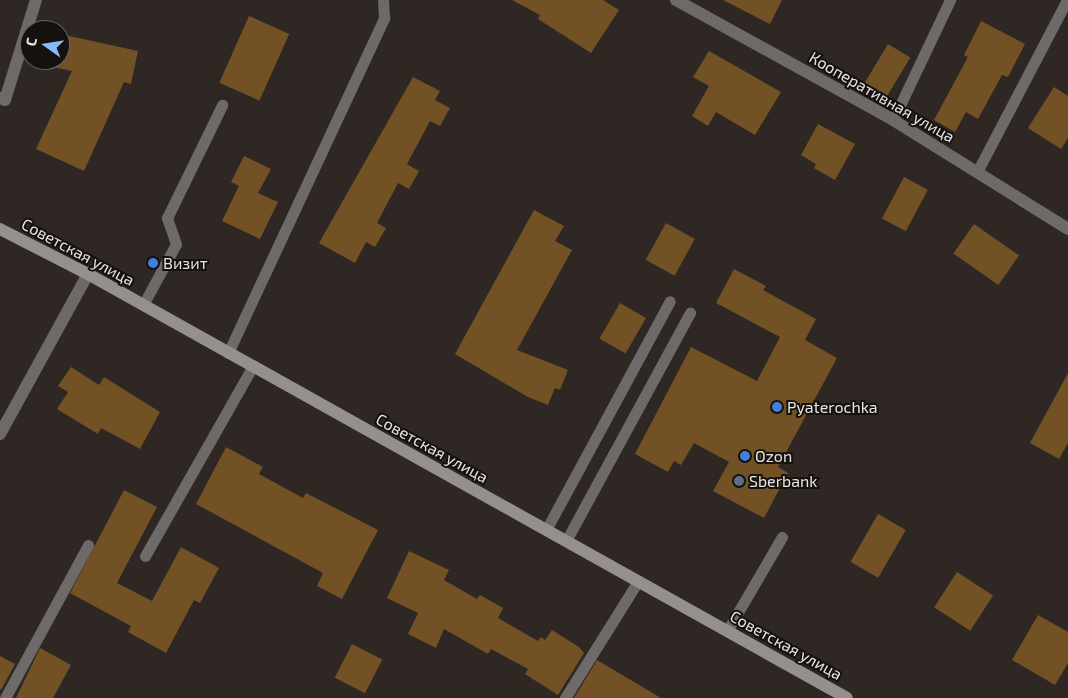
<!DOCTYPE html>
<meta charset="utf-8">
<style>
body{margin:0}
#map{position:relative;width:1068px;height:698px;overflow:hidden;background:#2e2724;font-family:"Exo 2",sans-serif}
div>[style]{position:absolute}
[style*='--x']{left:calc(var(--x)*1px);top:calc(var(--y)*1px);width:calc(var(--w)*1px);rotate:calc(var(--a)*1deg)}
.building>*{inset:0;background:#725224;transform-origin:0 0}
.lane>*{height:11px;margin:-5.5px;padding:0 5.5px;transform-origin:5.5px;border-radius:5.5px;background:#6e6a6a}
.street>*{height:12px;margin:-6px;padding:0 6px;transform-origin:6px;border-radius:6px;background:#6e6a6a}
.secondary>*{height:12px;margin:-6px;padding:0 6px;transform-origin:6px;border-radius:6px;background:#958f8e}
.dots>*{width:14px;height:14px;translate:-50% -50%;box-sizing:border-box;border:2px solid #14110f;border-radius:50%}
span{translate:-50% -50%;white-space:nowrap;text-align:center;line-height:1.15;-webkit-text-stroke:4px #14110f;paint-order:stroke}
.street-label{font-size:16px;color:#e9e4e2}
.poi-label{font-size:16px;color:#e9e4e2}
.left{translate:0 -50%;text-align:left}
.north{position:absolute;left:20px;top:20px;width:50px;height:50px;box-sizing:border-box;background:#14110f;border:1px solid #696563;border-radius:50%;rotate:283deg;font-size:14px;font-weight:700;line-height:20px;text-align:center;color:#e9e4e2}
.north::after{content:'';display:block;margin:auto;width:18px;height:22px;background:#86bbfb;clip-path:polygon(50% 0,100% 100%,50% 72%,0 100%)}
</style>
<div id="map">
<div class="building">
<div style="clip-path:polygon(512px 0,603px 0,619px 10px,591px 53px,538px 19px,540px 15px)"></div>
<div style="clip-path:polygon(723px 0,782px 0,770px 24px)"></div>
<div style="left:249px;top:16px;width:44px;height:73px;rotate:24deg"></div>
<div style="clip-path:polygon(981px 21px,1025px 44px,1008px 77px,1002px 75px,978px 119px,966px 112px,955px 132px,934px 120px,968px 57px,964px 55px)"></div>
<div style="clip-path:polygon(60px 34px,138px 51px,131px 84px,124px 82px,84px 171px,36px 149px,72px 71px,30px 62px,60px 60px)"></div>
<div style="left:888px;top:44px;width:26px;height:45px;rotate:31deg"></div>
<div style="clip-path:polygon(709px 51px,781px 92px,755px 135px,716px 112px,708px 126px,692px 116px,709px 86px,693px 77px)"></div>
<div style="clip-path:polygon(413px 77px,440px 91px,435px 100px,450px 108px,440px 126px,430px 121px,407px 164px,419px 171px,409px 189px,398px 183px,377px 223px,386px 228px,375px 247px,366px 242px,355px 263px,319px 243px)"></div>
<div style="clip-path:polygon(1054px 87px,1068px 96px,1068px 138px,1061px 149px,1028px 128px)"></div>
<div style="clip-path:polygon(818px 124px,855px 144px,835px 180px,814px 168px,816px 164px,801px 155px)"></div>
<div style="clip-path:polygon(244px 156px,271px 169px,258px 193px,278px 202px,260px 239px,222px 221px,239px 186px,231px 182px)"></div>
<div style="left:904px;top:177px;width:27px;height:47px;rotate:28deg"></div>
<div style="clip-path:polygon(534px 210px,564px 226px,555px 241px,572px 250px,517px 350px,568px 370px,560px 390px,555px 388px,548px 405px,528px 397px,455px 354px)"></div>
<div style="left:666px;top:223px;width:33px;height:42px;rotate:29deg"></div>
<div style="left:974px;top:224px;width:55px;height:36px;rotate:35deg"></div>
<div style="clip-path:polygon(734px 269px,766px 286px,763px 290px,816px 319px,805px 340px,837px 358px,778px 467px,788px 473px,764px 518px,713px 491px,729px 462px,694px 443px,681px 465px,674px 461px,668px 472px,635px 454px,691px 347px,757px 381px,780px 337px,716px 303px)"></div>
<div style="left:620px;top:303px;width:30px;height:41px;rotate:30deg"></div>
<div style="clip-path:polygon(71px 367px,99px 385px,104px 377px,160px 412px,140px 449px,101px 428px,98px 434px,57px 409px,68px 392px,58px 386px)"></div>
<div style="clip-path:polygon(1068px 373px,1068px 443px,1059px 459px,1030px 443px)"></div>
<div style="clip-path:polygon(226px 447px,263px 467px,259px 474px,303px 498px,306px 493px,378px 530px,342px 599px,317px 586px,323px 573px,196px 504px)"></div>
<div style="clip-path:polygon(124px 490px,157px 507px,117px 583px,152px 601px,181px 547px,219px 568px,200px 603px,194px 600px,166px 653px,128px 632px,131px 626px,70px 593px)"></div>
<div style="left:878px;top:514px;width:32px;height:55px;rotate:30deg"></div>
<div style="clip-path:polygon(409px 551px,449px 570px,444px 580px,477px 599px,480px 595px,503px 608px,498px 618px,538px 641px,541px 637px,545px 640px,552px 630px,579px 647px,584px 653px,558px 695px,525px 674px,528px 669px,491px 649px,488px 654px,444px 629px,436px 648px,408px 634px,418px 613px,387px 598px)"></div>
<div style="left:957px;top:572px;width:43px;height:42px;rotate:33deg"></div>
<div style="clip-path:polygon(1038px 615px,1068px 632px,1068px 663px,1055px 685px,1012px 660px)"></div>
<div style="left:352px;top:644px;width:34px;height:38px;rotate:27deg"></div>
<div style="clip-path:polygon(40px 648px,71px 665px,53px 698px,16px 698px)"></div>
<div style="clip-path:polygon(0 656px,15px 664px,1px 690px,0 689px)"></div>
<div style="clip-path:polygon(597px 660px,661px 698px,574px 698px)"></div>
</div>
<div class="lane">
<div style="--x:893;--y:120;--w:133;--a:-64.6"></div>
<div style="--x:977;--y:172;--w:194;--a:-62.4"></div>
<div style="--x:143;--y:305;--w:69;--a:-61.6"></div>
<div style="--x:176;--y:244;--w:28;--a:-109"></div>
<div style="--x:167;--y:218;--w:126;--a:-64"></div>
<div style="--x:228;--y:353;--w:370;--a:-65"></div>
<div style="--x:384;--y:18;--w:18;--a:-93"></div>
<div style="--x:546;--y:530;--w:260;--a:-61.6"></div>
<div style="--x:566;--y:541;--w:260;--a:-61.5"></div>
<div style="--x:145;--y:556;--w:219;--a:-60.4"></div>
<div style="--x:727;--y:631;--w:109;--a:-59.7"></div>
<div style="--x:5;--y:698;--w:174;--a:-61.5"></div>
<div style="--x:565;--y:698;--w:138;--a:-58"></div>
</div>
<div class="street">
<div style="--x:676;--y:0;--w:248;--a:28.9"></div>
<div style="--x:893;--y:120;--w:206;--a:31.9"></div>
<div style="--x:0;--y:98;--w:5;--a:22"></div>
<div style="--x:5;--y:100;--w:105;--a:-72.8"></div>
<div style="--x:0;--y:434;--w:183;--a:-61.2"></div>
</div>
<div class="secondary">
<div style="--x:0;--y:229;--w:99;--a:27.1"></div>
<div style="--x:88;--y:274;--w:869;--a:29.19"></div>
</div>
<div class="dots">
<div style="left:153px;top:263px;background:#3f7fe0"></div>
<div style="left:777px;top:407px;background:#3f7fe0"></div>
<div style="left:745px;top:456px;background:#3f7fe0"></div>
<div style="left:739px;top:481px;background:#5c6f8a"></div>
</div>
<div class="street-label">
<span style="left:882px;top:97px;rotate:30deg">Кооперативная улица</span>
<span style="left:78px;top:252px;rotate:28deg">Советская улица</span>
<span style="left:432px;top:448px;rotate:29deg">Советская улица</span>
<span style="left:786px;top:645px;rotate:29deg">Советская улица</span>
</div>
<div class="poi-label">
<span class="left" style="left:163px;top:263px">Визит</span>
<span class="left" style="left:787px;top:407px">Pyaterochka</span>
<span class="left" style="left:755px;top:456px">Ozon</span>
<span class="left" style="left:749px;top:481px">Sberbank</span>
</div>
<div class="north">С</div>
</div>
